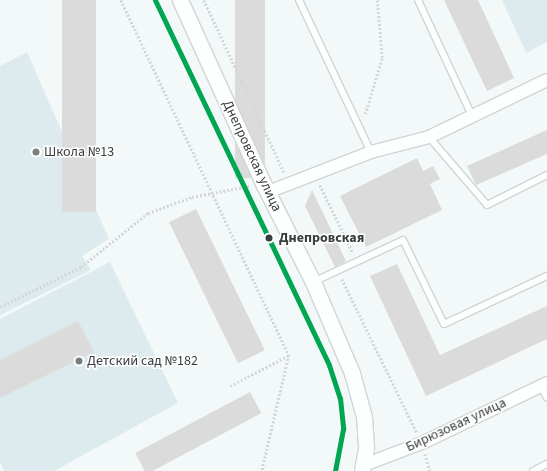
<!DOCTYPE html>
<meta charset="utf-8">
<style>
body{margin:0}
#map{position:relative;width:547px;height:471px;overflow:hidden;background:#f3f8f9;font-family:"Source Sans 3",sans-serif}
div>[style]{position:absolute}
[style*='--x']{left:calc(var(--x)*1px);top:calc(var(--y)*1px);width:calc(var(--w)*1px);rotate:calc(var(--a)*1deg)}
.built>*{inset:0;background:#deebee}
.building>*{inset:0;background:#dbdbdb;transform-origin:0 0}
.path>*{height:2.5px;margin-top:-1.25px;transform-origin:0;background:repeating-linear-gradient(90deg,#d4d7d7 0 2px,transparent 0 4px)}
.roads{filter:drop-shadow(1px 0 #d1d5d6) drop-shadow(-1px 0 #d1d5d6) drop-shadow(0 1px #d1d5d6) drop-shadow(0 -1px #d1d5d6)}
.service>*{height:6px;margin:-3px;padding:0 3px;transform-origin:3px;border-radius:3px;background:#fdfefe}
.minor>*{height:12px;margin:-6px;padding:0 6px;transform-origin:6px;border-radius:6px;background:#fdfefe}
.tertiary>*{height:15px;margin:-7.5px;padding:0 7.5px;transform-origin:7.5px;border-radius:7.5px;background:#fdfefe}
.tram-1>*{height:5px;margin:-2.5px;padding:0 2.5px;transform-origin:2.5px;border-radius:2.5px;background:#00a651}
.dots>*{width:11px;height:11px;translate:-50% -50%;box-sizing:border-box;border:2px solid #fff;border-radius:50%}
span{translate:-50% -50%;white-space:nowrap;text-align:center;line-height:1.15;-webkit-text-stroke:3px #fff;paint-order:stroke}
.poi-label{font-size:14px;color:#393d3e}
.left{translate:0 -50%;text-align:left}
.street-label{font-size:14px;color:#393d3e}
.stop-label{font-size:14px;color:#393d3e;font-weight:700}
</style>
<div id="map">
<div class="built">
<div style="clip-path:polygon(502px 0,547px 0,547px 42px,526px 53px)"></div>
<div style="clip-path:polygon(27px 52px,109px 239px,82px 256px,91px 270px,0 315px,0 66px)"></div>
<div style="clip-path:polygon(110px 262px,178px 403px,54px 471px,4px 471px,0 463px,0 319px)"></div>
</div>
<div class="building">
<div style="left:62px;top:0;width:34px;height:212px"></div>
<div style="left:235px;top:0;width:30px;height:178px"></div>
<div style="clip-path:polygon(444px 0,478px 0,514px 78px,487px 91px)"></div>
<div style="clip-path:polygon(547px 130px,547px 154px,476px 185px,467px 166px)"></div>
<div style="clip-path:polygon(417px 158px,423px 171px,433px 166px,440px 179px,430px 184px,442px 210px,366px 247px,340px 196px)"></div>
<div style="clip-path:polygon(312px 190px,346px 261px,335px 267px,305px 206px)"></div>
<div style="left:196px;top:209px;width:157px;height:30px;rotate:64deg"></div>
<div style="clip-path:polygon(397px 264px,440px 355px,547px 306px,547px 339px,426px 396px,370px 276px)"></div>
<div style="clip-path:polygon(78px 321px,94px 352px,0 398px,0 360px)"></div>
<div style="left:250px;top:392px;width:24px;height:130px;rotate:62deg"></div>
</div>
<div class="path">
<div style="--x:121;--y:0;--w:393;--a:64.7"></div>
<div style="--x:289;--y:355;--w:119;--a:103.1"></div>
<div style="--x:204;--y:0;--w:190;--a:65.1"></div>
<div style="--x:365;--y:114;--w:59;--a:-73.1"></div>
<div style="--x:382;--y:58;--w:58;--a:-94.9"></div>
<div style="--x:320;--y:185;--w:76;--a:64.1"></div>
<div style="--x:342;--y:279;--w:171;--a:64"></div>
<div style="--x:0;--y:307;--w:90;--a:-26.3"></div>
<div style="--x:81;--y:267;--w:86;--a:-38.9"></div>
<div style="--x:148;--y:213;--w:47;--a:-20"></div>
<div style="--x:192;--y:197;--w:58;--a:-10.9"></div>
<div style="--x:230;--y:386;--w:67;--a:-27.7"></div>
<div style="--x:425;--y:454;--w:18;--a:74"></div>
</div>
<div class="roads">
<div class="service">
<div style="--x:299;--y:0;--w:168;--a:64.7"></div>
<div style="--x:418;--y:0;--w:128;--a:65"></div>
<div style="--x:429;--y:137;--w:89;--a:49.5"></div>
<div style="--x:487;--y:205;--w:67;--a:-26.6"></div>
<div style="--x:313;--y:282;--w:99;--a:-25"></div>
<div style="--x:403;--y:240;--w:93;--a:64"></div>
<div style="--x:444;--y:324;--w:114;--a:-25"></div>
<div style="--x:541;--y:386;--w:13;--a:63"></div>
<div style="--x:533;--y:471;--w:16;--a:-27"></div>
</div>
<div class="minor">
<div style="--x:268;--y:192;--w:110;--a:-21.2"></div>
<div style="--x:371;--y:152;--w:60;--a:-14.5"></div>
<div style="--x:429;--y:137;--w:131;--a:-25.8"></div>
<div style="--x:364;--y:465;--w:62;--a:-20.8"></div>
<div style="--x:422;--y:443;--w:139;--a:-25.6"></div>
</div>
<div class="tertiary">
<div style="--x:180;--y:0;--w:201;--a:65.6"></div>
<div style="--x:263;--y:183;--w:111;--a:63.2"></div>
<div style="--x:313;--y:282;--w:99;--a:66.8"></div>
<div style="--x:352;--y:373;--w:46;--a:74.7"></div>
<div style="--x:364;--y:417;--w:31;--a:86"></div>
<div style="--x:366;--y:448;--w:23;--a:100"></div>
</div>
</div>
<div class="tram-1">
<div style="--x:155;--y:0;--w:404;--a:64.5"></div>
<div style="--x:329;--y:365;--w:35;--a:72"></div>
<div style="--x:340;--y:398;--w:31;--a:84"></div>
<div style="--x:343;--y:429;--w:43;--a:100.8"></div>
</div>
<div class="dots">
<div style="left:36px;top:152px;background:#7a7e7f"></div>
<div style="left:269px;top:238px;background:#393d3e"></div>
<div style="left:79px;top:361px;background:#7a7e7f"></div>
</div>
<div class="poi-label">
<span class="left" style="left:44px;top:152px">Школа №13</span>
<span class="left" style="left:87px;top:361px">Детский сад №182</span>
</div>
<div class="street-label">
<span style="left:252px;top:156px;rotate:65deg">Днепровская улица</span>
<span style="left:456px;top:425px;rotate:-25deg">Бирюзовая улица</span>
</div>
<div class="stop-label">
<span class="left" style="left:279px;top:238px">Днепровская</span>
</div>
</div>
